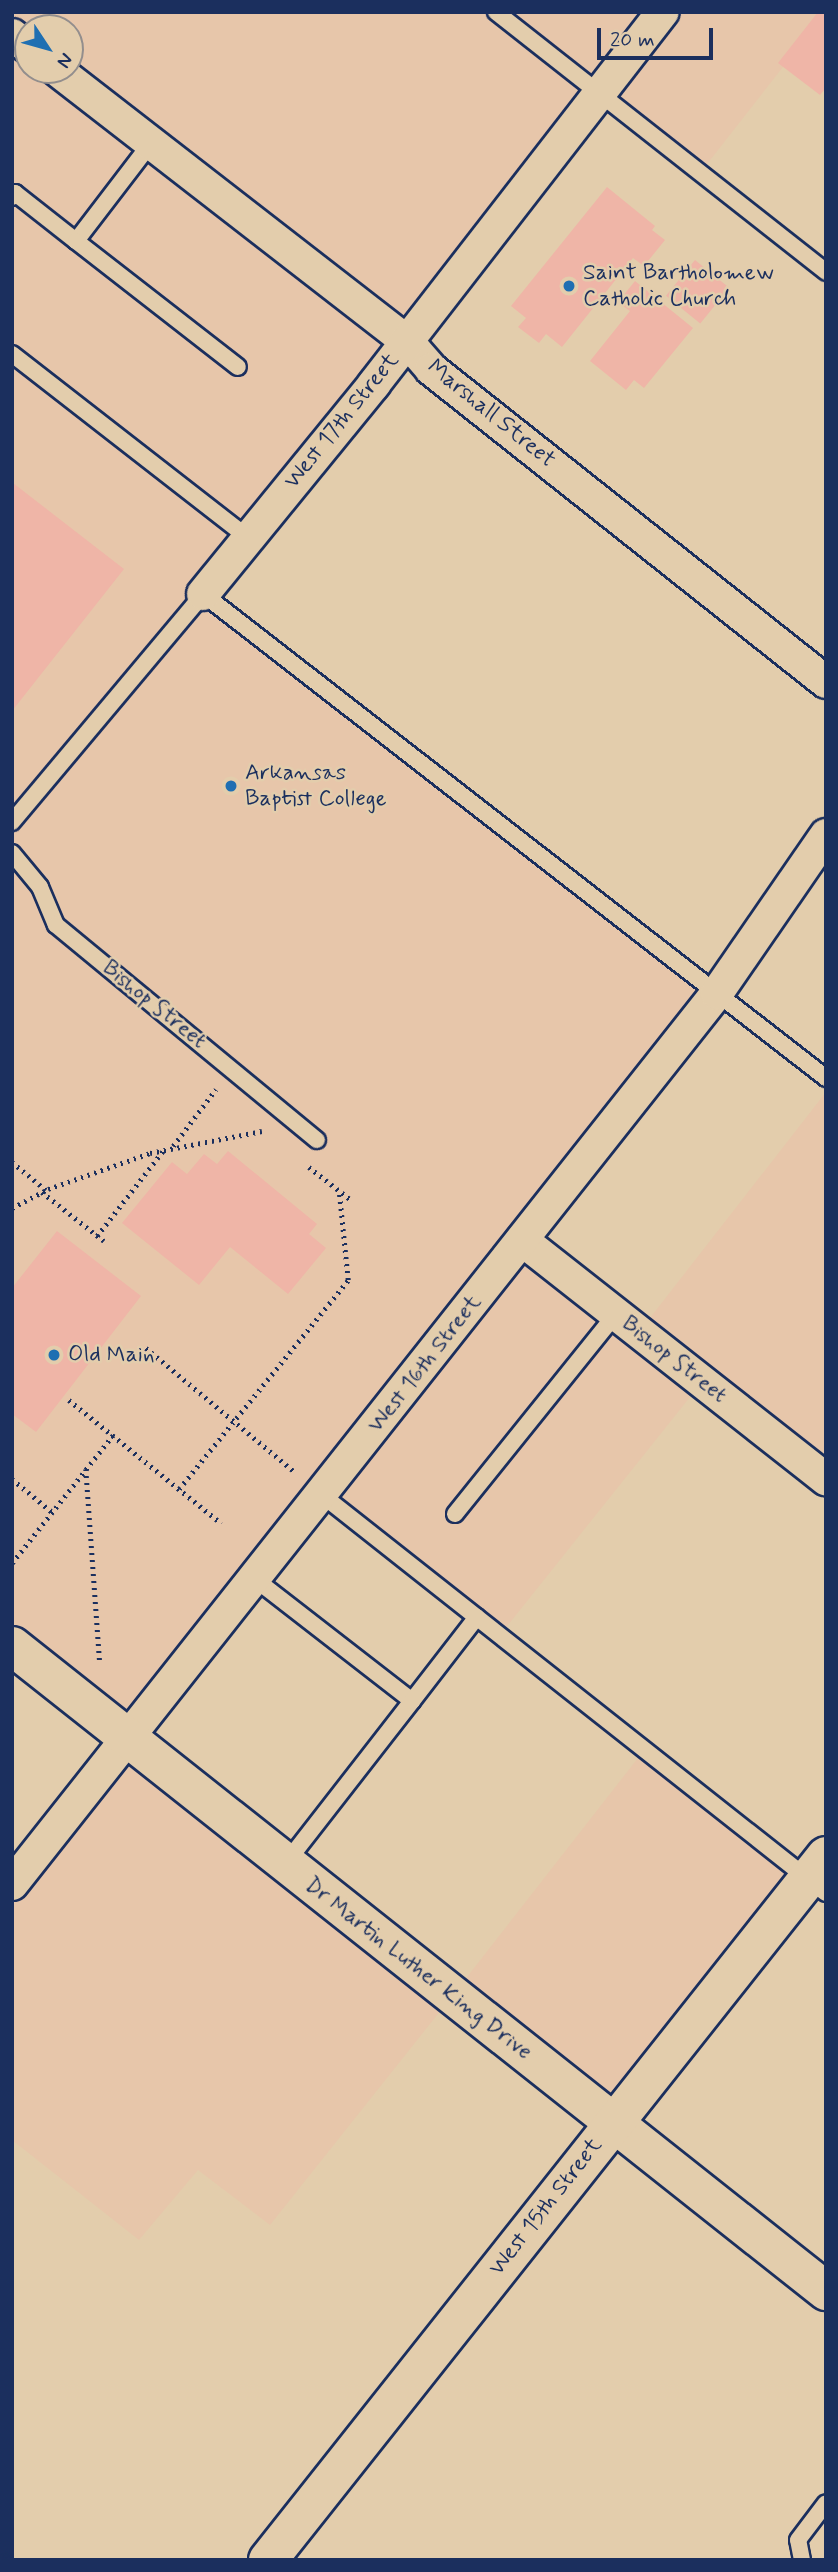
<!DOCTYPE html>
<style>
body{margin:0}
#map{position:relative;width:838px;height:2572px;overflow:hidden;background:#e3cdac;font-family:Mynerve,sans-serif}
div>[style]{position:absolute}
[style*='--x']{left:calc(var(--x)*1px);top:calc(var(--y)*1px);width:calc(var(--w)*1px);rotate:calc(var(--a)*1deg)}
.built>*{inset:0;background:#e7c6aa}
.building>*{inset:0;background:#efb5a7;transform-origin:0 0}
.path>*{height:4.5px;margin-top:-2.25px;transform-origin:0;background:repeating-linear-gradient(90deg,#1b2f5e 0 2px,transparent 0 7px)}
.roads{filter:drop-shadow(2px 0 #1b2f5e) drop-shadow(-2px 0 #1b2f5e) drop-shadow(0 2px #1b2f5e) drop-shadow(0 -2px #1b2f5e)}
.lane>*{height:16px;margin:-8px;padding:0 8px;transform-origin:8px;border-radius:8px;background:#e3cdac}
.street>*{height:32px;margin:-16px;padding:0 16px;transform-origin:16px;border-radius:16px;background:#e3cdac}
.secondary>*{height:38px;margin:-19px;padding:0 19px;transform-origin:19px;border-radius:19px;background:#e3cdac}
.dots>*{width:19px;height:19px;translate:-50% -50%;box-sizing:border-box;border:4px solid #e3cdac;border-radius:50%}
span{translate:-50% -50%;white-space:nowrap;text-align:center;line-height:1.15;-webkit-text-stroke:5px #e3cdac;paint-order:stroke}
.poi-label{font-size:23px;color:#1b2f5e}
.left{translate:0 -50%;text-align:left}
.street-label{font-size:23px;color:#1b2f5e}
.frame{position:absolute;inset:0;border:14px solid #1b2f5e;pointer-events:none}
.north{position:absolute;left:14px;top:14px;width:70px;height:70px;box-sizing:border-box;background:#e3cdac;border:2px solid #938e8d;border-radius:50%;rotate:126deg;font-size:19px;font-weight:700;line-height:28px;text-align:center;color:#1b2f5e}
.north::after{content:'';display:block;margin:auto;width:24px;height:32px;background:#1f6fb2;clip-path:polygon(50% 0,100% 100%,50% 72%,0 100%)}
.scale{position:absolute;left:597px;top:28px;width:116px;height:32px;box-sizing:border-box;border:4px solid #1b2f5e;border-top:0;padding-left:9px;font-size:21px;line-height:24px;white-space:nowrap;color:#1b2f5e;-webkit-text-stroke:5px #e3cdac;paint-order:stroke}
</style>
<div id="map">
<div class="built">
<div style="clip-path:polygon(evenodd,12px 12px,826px 12px,700px 173px,601px 95px,203px 594px,717px 993px,522px 1240px,639px 1332px,826px 1092px,826px 1479px,702px 1382px,500px 1635px,322px 1495px,130px 1739px,453px 1995px,645px 1749px,808px 1878px,612px 2123px,453px 1995px,270px 2225px,198px 2170px,139px 2240px,12px 2140px,12px 1884px,130px 1739px,12px 1646px,12px 12px,28px 28px,70px 28px,70px 70px,28px 70px,28px 28px)"></div>
</div>
<div class="building">
<div style="clip-path:polygon(818px 12px,826px 12px,826px 88px,820px 95px,778px 63px)"></div>
<div style="clip-path:polygon(607px 187px,655px 226px,652px 230px,665px 240px,644px 266px,633px 258px,562px 347px,546px 334px,539px 343px,518px 327px,526px 318px,511px 306px)"></div>
<div style="left:695px;top:260px;width:44px;height:46px;rotate:39deg"></div>
<div style="clip-path:polygon(635px 281px,693px 328px,644px 388px,634px 380px,626px 390px,590px 361px,630px 311px,618px 302px)"></div>
<div style="clip-path:polygon(13px 483px,124px 569px,12px 711px,12px 484px)"></div>
<div style="clip-path:polygon(228px 1151px,317px 1224px,309px 1234px,326px 1248px,288px 1294px,230px 1247px,199px 1285px,122px 1223px,172px 1162px,187px 1174px,204px 1154px,217px 1164px)"></div>
<div style="clip-path:polygon(57px 1231px,141px 1296px,36px 1432px,12px 1414px,12px 1288px)"></div>
</div>
<div class="path">
<div style="--x:173;--y:1146;--w:71;--a:-53"></div>
<div style="--x:12;--y:1162;--w:44;--a:39.5"></div>
<div style="--x:309;--y:1167;--w:52;--a:38"></div>
<div style="--x:42;--y:1192;--w:79;--a:38.3"></div>
<div style="--x:12;--y:1208;--w:41;--a:-27.8"></div>
<div style="--x:48;--y:1189;--w:108;--a:-19.4"></div>
<div style="--x:150;--y:1153;--w:114;--a:-11.1"></div>
<div style="--x:97;--y:1236;--w:108;--a:-52.2"></div>
<div style="--x:146;--y:1348;--w:194;--a:39.8"></div>
<div style="--x:69;--y:1400;--w:196;--a:39"></div>
<div style="--x:86;--y:1469;--w:195;--a:85.9"></div>
<div style="--x:12;--y:1479;--w:52;--a:39.5"></div>
<div style="--x:179;--y:1489;--w:269;--a:-51"></div>
<div style="--x:348;--y:1280;--w:89;--a:-95.8"></div>
<div style="--x:12;--y:1563;--w:163;--a:-51.7"></div>
</div>
<div class="roads">
<div class="lane">
<div style="--x:496;--y:12;--w:420;--a:38.2"></div>
<div style="--x:12;--y:197;--w:5;--a:-53"></div>
<div style="--x:15;--y:193;--w:78;--a:38.2"></div>
<div style="--x:76;--y:241;--w:123;--a:-52.6"></div>
<div style="--x:76;--y:241;--w:205;--a:37.9"></div>
<div style="--x:12;--y:354;--w:298;--a:37.9"></div>
<div style="--x:12;--y:822;--w:297;--a:-50"></div>
<div style="--x:203;--y:594;--w:789;--a:37.84"></div>
<div style="--x:12;--y:853;--w:44;--a:50.5"></div>
<div style="--x:40;--y:887;--w:41;--a:67.2"></div>
<div style="--x:56;--y:925;--w:338;--a:39.5"></div>
<div style="--x:322;--y:1495;--w:642;--a:38.3"></div>
<div style="--x:455;--y:1514;--w:257;--a:-51.2"></div>
<div style="--x:255;--y:1579;--w:199;--a:37.8"></div>
<div style="--x:412;--y:1701;--w:207;--a:127.9"></div>
<div style="--x:412;--y:1701;--w:106;--a:-52.3"></div>
<div style="--x:802;--y:2560;--w:20;--a:-101"></div>
<div style="--x:798;--y:2540;--w:46;--a:-52.9"></div>
</div>
<div class="street">
<div style="--x:12;--y:35;--w:20;--a:37"></div>
<div style="--x:57;--y:70;--w:443;--a:37.8"></div>
<div style="--x:407;--y:341;--w:37;--a:49"></div>
<div style="--x:431;--y:369;--w:504;--a:38.39"></div>
<div style="--x:203;--y:594;--w:271;--a:-50.8"></div>
<div style="--x:374;--y:384;--w:471;--a:-52.2"></div>
<div style="--x:522;--y:1240;--w:387;--a:38.2"></div>
<div style="--x:12;--y:1884;--w:1136;--a:-51.65"></div>
<div style="--x:717;--y:993;--w:192;--a:-55.4"></div>
</div>
<div class="secondary">
<div style="--x:12;--y:1646;--w:1039;--a:38.39"></div>
<div style="--x:268;--y:2560;--w:898;--a:-51.6"></div>
</div>
</div>
<div class="dots">
<div style="left:569px;top:286px;background:#1f6fb2"></div>
<div style="left:231px;top:786px;background:#1f6fb2"></div>
<div style="left:54px;top:1355px;background:#1f6fb2"></div>
</div>
<div class="poi-label">
<span class="left" style="left:583px;top:286px">Saint Bartholomew<br>Catholic Church</span>
<span class="left" style="left:245px;top:786px">Arkansas<br>Baptist College</span>
<span class="left" style="left:68px;top:1355px">Old Main</span>
</div>
<div class="street-label">
<span style="left:491px;top:414px;rotate:39deg">Marshall Street</span>
<span style="left:342px;top:421px;rotate:-51deg">West 17th Street</span>
<span style="left:154px;top:1005px;rotate:39deg">Bishop Street</span>
<span style="left:674px;top:1360px;rotate:38deg">Bishop Street</span>
<span style="left:425px;top:1364px;rotate:-52deg">West 16th Street</span>
<span style="left:418px;top:1969px;rotate:38deg">Dr Martin Luther King Drive</span>
<span style="left:546px;top:2207px;rotate:-52deg">West 15th Street</span>
</div>
<div class="frame"></div>
<div class="north">N</div>
<div class="scale">20 m</div>
</div>
